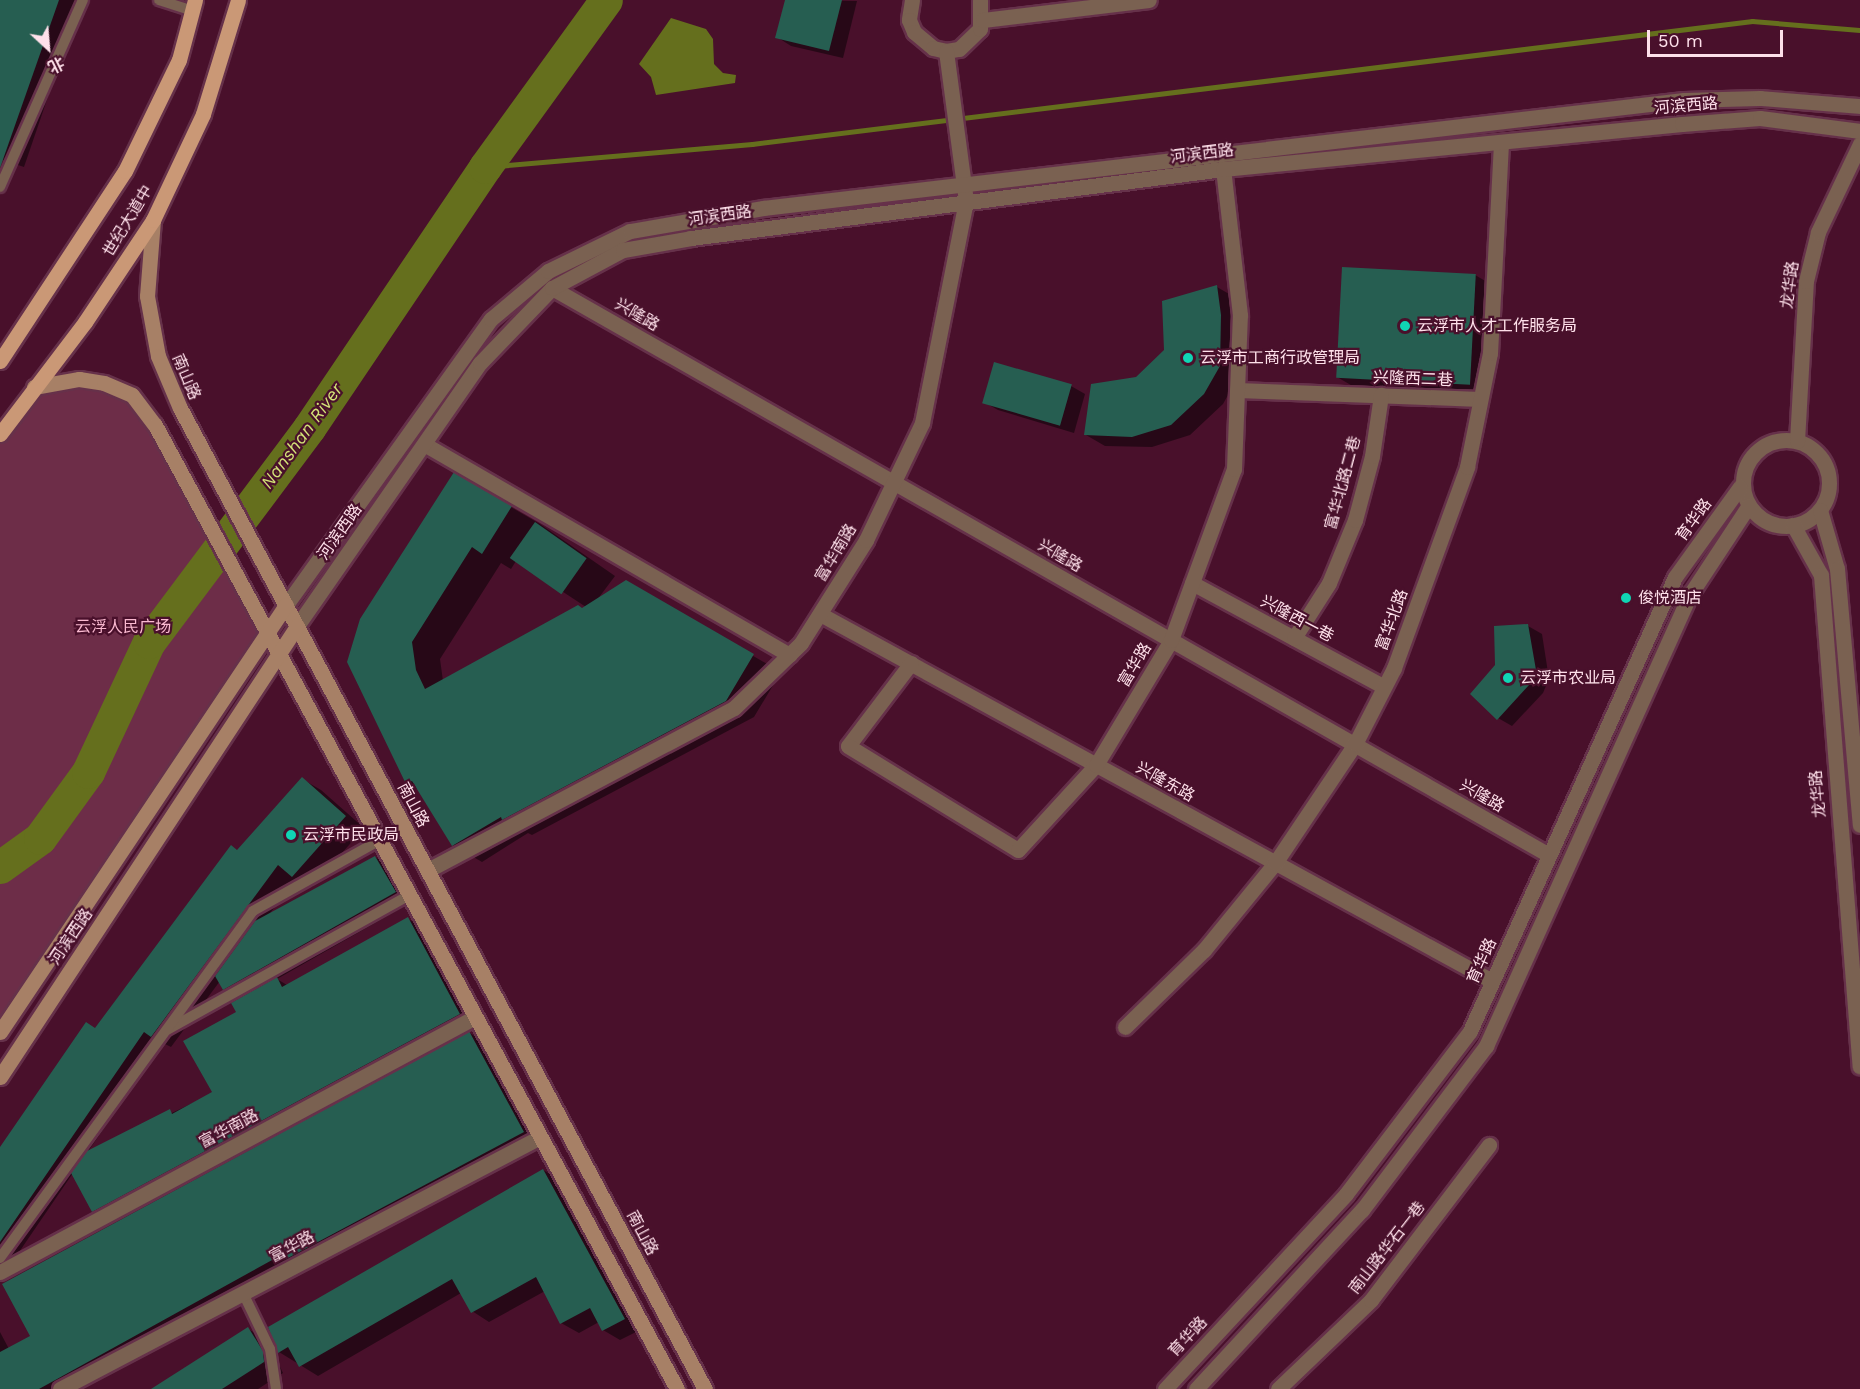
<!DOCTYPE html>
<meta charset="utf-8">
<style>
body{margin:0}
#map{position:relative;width:1860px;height:1389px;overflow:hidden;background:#49102b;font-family:"Work Sans","Noto Sans SC",sans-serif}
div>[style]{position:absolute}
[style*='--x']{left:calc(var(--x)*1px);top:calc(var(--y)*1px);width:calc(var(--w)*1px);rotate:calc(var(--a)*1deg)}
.green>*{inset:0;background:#6d2d48}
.water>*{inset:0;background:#656f1d}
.shadow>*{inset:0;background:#0007}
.stream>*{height:5px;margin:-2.5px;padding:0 2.5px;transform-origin:2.5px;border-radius:2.5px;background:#656f1d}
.river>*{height:33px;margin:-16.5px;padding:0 16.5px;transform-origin:16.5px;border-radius:16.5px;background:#656f1d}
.building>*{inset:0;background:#265e51;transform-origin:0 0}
.roads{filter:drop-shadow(2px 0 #66314a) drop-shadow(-2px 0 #66314a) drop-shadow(0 2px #66314a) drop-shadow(0 -2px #66314a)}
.service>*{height:10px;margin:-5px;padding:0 5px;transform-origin:5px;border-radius:5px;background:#7a6151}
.minor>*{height:15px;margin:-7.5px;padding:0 7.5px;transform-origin:7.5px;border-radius:7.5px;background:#7a6151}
.tertiary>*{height:15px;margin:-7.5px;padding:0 7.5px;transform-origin:7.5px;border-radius:7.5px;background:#7a6151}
.tertiary>.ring{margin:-7.5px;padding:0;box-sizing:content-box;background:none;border:15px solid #7a6151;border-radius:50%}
.secondary>*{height:15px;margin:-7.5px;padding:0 7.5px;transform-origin:7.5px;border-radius:7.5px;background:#a78066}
.primary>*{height:15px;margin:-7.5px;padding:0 7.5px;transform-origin:7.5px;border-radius:7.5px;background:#ca9876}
.dots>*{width:16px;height:16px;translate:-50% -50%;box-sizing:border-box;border:3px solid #49102b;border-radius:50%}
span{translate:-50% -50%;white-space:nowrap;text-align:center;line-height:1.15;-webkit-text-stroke:4.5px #49102b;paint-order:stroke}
.street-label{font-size:16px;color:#fee0ea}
.poi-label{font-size:16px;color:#fee0ea}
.left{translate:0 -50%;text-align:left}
.park-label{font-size:16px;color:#fab9d0}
.water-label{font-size:18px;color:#d4e378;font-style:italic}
.north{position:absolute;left:18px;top:18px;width:60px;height:60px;-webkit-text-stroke:4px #49102b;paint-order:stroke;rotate:154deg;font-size:16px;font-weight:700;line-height:24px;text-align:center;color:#fee0ea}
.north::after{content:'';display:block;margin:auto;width:21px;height:27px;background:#fee0ea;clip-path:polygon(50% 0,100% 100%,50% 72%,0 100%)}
.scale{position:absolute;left:1647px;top:30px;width:136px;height:27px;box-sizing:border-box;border:3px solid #fee0ea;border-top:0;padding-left:8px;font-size:18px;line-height:21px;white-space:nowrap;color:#fee0ea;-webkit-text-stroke:4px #49102b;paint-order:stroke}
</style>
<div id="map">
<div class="green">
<div style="clip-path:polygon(79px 379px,132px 395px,265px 634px,0 1032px,0 434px,34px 387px)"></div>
</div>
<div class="water">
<div style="clip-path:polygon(671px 18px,706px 29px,713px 39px,714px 64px,723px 73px,736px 75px,735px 83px,656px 95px,651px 77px,639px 64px)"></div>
</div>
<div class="shadow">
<div style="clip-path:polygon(0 0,81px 0,24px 167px,0 159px)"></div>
<div style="clip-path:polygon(786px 0,857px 1px,843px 58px,791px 46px,777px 37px)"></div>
<div style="clip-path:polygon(1475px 275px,1494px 286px,1488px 395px,1356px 388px,1337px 377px)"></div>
<div style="clip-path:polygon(1217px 287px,1236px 298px,1238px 377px,1223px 404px,1190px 435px,1152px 447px,1105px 446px,1086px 435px,1166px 350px)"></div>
<div style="clip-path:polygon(1071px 386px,1085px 394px,1074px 433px,998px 410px,984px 402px)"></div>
<div style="clip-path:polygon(evenodd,454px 474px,540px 524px,615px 576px,597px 600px,626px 582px,781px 672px,754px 717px,532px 835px,528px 833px,482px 862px,453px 845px,419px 790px,407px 783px,348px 662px,454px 474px,516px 561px,586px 607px,443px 681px,440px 659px,501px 563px,511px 569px,516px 561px)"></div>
<div style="clip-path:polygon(1528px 626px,1542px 634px,1549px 679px,1543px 693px,1512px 726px,1498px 718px)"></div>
<div style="clip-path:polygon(evenodd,302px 779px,321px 790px,364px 828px,312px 887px,296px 878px,268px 916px,375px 857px,392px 867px,412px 902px,277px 979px,287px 985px,408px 919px,427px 930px,478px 1025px,466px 1031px,488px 1044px,542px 1143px,306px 1269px,300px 1266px,76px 1389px,0 1389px,0 1332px,9px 1349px,32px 1337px,388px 1077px,112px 1222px,93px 1211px,73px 1173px,0 1280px,0 1149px,238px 851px,302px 779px,220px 981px,224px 989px,242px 999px,214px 1093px,87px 1153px,163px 1043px,171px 1047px,220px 981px)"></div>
<div style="clip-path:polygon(543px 1170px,561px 1180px,642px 1329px,620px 1340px,603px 1330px,599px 1322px,579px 1333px,561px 1323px,545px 1291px,489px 1322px,472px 1311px,461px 1293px,318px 1376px,279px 1352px)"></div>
<div style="clip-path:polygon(248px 1329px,267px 1340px,283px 1373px,258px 1389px,154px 1389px)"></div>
</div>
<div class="stream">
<div style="--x:485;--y:167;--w:268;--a:-4.9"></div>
<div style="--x:752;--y:144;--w:1008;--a:-7.01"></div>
<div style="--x:1752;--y:21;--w:108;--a:4.8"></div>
</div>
<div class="river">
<div style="--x:0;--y:867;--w:49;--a:-35.9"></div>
<div style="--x:40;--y:838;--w:82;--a:-54"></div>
<div style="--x:88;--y:772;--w:144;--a:-64.9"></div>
<div style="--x:149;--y:642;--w:267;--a:-53.2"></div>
<div style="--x:309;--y:428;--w:315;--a:-56"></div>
<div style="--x:485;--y:167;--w:206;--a:-54.1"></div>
</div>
<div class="building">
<div style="clip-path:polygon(0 0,59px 0,0 168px)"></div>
<div style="clip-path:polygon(785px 0,842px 0,829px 51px,775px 38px)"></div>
<div style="left:1342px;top:267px;width:134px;height:111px;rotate:3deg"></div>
<div style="clip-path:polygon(1217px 285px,1221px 315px,1220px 366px,1204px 394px,1171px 425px,1132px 437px,1084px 435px,1091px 384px,1136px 377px,1164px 350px,1162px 301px)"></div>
<div style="left:994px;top:362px;width:81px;height:43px;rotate:16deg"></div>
<div style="clip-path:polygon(454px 472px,512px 506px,482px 554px,472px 547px,412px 642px,416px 670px,425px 689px,578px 605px,582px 608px,626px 580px,754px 654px,726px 701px,502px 820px,501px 817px,452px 846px,412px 781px,406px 784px,347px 662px,360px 619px)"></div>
<div style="left:535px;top:522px;width:63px;height:44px;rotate:35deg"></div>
<div style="clip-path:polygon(1528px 624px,1536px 670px,1529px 685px,1497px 720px,1470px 694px,1495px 665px,1494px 626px)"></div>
<div style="clip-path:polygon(302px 777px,346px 816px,292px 877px,278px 865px,151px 1037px,144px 1032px,0 1242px,0 1147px,86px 1022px,95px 1028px,231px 845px,237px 850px)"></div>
<div style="clip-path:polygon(375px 856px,396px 892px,223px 990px,215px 976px,255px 921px)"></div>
<div style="clip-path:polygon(408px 917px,460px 1014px,92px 1212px,71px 1173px,87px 1151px,170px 1109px,172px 1114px,212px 1092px,183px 1041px,236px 1012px,231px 1003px,277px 977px,282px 987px)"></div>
<div style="clip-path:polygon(469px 1031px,524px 1132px,286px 1259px,283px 1254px,39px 1389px,0 1389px,0 1352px,30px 1336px,2px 1284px)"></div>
<div style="clip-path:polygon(543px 1169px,625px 1319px,602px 1331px,590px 1308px,560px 1324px,536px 1277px,471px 1313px,452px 1279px,299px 1367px,288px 1347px,278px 1353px,268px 1327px)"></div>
<div style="clip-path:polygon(248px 1327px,263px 1351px,264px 1362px,222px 1389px,151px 1389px)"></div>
</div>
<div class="roads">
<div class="service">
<div style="--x:159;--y:0;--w:35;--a:18"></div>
<div style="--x:0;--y:187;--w:205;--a:-66.1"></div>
<div style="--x:167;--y:1030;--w:276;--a:-29.1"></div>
<div style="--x:0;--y:1258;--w:429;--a:-53.9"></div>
<div style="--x:253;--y:911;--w:143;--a:-29.2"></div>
<div style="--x:243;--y:1293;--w:62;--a:64.3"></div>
<div style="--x:270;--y:1349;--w:40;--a:81.5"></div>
</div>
<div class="minor">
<div style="--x:912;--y:0;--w:20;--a:99"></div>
<div style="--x:909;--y:20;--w:13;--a:67"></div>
<div style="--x:914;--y:32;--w:25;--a:40"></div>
<div style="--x:933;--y:48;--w:13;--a:13"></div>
<div style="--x:946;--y:51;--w:13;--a:-9"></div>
<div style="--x:959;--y:49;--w:29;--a:-44"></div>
<div style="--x:980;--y:29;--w:29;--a:-90"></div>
<div style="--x:983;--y:20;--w:167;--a:-6.9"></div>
<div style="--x:552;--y:288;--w:1147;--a:29.63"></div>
<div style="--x:1237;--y:390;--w:243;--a:2.1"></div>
<div style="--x:424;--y:444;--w:422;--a:30"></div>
<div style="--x:1192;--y:583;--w:218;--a:28.4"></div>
<div style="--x:820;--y:614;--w:766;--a:28.64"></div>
<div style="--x:1294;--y:638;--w:65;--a:-57.5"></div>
<div style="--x:1329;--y:583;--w:68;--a:-67.6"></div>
<div style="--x:1355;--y:520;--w:66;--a:-75.1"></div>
<div style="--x:1372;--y:456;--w:62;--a:-81.6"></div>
<div style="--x:911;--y:663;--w:104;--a:127.2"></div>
<div style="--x:848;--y:746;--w:199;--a:31.5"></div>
<div style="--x:1018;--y:850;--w:115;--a:-47.5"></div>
<div style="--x:1096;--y:765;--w:146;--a:-59"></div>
<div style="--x:1171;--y:640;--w:182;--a:-69.8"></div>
<div style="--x:1234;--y:469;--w:154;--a:-87.8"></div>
<div style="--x:1240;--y:315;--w:147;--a:-96.6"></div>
<div style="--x:428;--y:870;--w:346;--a:-27.9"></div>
<div style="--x:734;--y:708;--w:93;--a:-44.1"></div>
<div style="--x:801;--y:643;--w:122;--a:-57.7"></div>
<div style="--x:866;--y:540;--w:130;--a:-64.4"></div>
<div style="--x:922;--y:423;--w:226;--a:-78.8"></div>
<div style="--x:966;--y:201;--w:151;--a:-97.6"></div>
<div style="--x:1125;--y:1027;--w:110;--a:-44.3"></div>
<div style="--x:1204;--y:950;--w:112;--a:-50.8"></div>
<div style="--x:1275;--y:863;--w:143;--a:-56.1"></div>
<div style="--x:1355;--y:744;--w:85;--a:-62.8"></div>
<div style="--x:1394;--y:668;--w:214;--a:-70"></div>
<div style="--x:1467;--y:467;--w:116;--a:-78.6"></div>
<div style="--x:1490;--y:353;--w:211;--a:-87"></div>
<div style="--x:0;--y:1272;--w:539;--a:-28.23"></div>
<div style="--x:60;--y:1389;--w:542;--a:-27.7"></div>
<div style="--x:1278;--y:1389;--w:129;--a:-43.7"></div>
<div style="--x:1371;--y:1300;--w:195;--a:-52.7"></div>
</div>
<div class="tertiary">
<div class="ring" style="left:1743px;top:440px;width:71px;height:71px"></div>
<div style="--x:1797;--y:441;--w:160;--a:-86.8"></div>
<div style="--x:1806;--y:281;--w:50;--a:-76.2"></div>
<div style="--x:1818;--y:232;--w:98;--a:-64.5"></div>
<div style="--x:1820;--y:510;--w:61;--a:73.9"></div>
<div style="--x:1837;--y:569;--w:257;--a:84.9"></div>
<div style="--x:1793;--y:525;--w:57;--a:60.8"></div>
<div style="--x:1821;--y:575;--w:493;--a:85.5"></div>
<div style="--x:286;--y:605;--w:352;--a:-54.4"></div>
<div style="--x:491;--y:319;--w:75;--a:-40.1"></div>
<div style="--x:548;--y:271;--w:91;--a:-26"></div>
<div style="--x:630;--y:231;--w:135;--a:-9.8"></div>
<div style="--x:763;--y:208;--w:927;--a:-6.69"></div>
<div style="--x:1684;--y:100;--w:76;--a:-1.5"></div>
<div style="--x:1760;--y:98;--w:100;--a:4.6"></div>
<div style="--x:297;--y:626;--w:320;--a:-55.2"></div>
<div style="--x:480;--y:363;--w:104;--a:-46.2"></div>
<div style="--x:552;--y:288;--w:81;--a:-28.2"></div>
<div style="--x:623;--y:250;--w:69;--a:-10"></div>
<div style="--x:691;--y:238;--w:536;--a:-7.39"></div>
<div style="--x:1223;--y:169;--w:461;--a:-5.6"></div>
<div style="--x:1682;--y:124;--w:78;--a:-4.4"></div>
<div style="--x:1760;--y:118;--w:101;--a:7.4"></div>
<div style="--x:1165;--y:1389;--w:266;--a:-47.1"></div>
<div style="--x:1346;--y:1194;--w:205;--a:-52.7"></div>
<div style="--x:1470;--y:1031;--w:498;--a:-65.7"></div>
<div style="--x:1675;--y:577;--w:111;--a:-54.2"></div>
<div style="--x:1196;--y:1389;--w:244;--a:-47.2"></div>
<div style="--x:1362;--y:1210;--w:206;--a:-52.9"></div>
<div style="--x:1486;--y:1046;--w:497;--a:-65.7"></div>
<div style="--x:1691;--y:593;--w:105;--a:-56.6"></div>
</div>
<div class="secondary">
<div style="--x:153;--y:220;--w:76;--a:94.5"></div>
<div style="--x:147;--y:296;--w:61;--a:79.6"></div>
<div style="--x:158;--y:356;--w:56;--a:67.1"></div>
<div style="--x:180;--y:408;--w:1113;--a:61.85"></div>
<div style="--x:34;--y:387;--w:46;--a:-10.1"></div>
<div style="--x:79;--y:379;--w:25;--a:9"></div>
<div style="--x:104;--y:383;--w:30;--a:23"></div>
<div style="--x:132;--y:395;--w:38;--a:53"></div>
<div style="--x:155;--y:425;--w:1096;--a:61.56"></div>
<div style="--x:0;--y:1032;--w:514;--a:-56.19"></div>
<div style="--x:0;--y:1077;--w:540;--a:-56.63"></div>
</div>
<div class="primary">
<div style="--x:0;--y:361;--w:227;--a:-56.7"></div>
<div style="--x:125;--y:171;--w:123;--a:-64.1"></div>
<div style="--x:179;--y:60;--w:62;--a:-75.1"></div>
<div style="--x:0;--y:434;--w:141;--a:-52.8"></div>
<div style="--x:85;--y:322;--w:123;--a:-56.3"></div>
<div style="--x:153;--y:220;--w:117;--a:-64.7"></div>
<div style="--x:203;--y:114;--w:119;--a:-72.9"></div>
</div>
</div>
<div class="dots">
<div style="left:1405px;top:326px;background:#10d5b4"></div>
<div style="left:1188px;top:358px;background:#10d5b4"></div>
<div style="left:1626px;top:598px;background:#10d5b4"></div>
<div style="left:1508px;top:678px;background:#10d5b4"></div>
<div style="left:291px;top:835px;background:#10d5b4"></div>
</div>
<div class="street-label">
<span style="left:1686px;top:106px;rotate:-5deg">河滨西路</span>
<span style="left:1202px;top:154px;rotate:-7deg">河滨西路</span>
<span style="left:720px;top:216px;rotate:-8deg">河滨西路</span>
<span style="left:128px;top:221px;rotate:-59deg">世纪大道中</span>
<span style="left:1790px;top:285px;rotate:-82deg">龙华路</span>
<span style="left:637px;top:315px;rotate:30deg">兴隆路</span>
<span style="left:186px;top:377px;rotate:67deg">南山路</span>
<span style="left:1413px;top:379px;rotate:2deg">兴隆西二巷</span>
<span style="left:1343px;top:483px;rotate:-75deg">富华北路二巷</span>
<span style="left:1694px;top:520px;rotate:-54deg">育华路</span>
<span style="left:340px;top:532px;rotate:-55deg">河滨西路</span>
<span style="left:836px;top:553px;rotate:-59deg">富华南路</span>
<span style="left:1060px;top:556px;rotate:30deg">兴隆路</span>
<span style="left:1297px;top:619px;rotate:28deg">兴隆西一巷</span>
<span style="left:1392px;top:620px;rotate:-70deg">富华北路</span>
<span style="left:1135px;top:665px;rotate:-59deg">富华路</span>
<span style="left:1165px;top:782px;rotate:29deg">兴隆东路</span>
<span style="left:1818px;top:794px;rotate:-95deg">龙华路</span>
<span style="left:1482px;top:796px;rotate:30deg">兴隆路</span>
<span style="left:413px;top:805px;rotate:62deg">南山路</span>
<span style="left:71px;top:937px;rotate:-56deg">河滨西路</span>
<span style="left:1482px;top:961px;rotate:-66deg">育华路</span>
<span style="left:229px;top:1129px;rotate:-28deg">富华南路</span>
<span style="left:642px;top:1233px;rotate:62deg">南山路</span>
<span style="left:292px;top:1247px;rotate:-28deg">富华路</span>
<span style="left:1387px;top:1248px;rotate:-52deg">南山路华石一巷</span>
<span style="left:1188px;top:1337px;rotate:-47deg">育华路</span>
</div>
<div class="poi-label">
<span class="left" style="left:1417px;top:326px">云浮市人才工作服务局</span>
<span class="left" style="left:1200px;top:358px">云浮市工商行政管理局</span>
<span class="left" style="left:1638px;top:598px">俊悦酒店</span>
<span class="left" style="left:1520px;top:678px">云浮市农业局</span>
<span class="left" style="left:303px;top:835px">云浮市民政局</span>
</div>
<div class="park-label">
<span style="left:123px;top:627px">云浮人民广场</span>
</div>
<div class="water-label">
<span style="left:302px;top:436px;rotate:-54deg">Nanshan River</span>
</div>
<div class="north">北</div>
<div class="scale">50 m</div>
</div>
